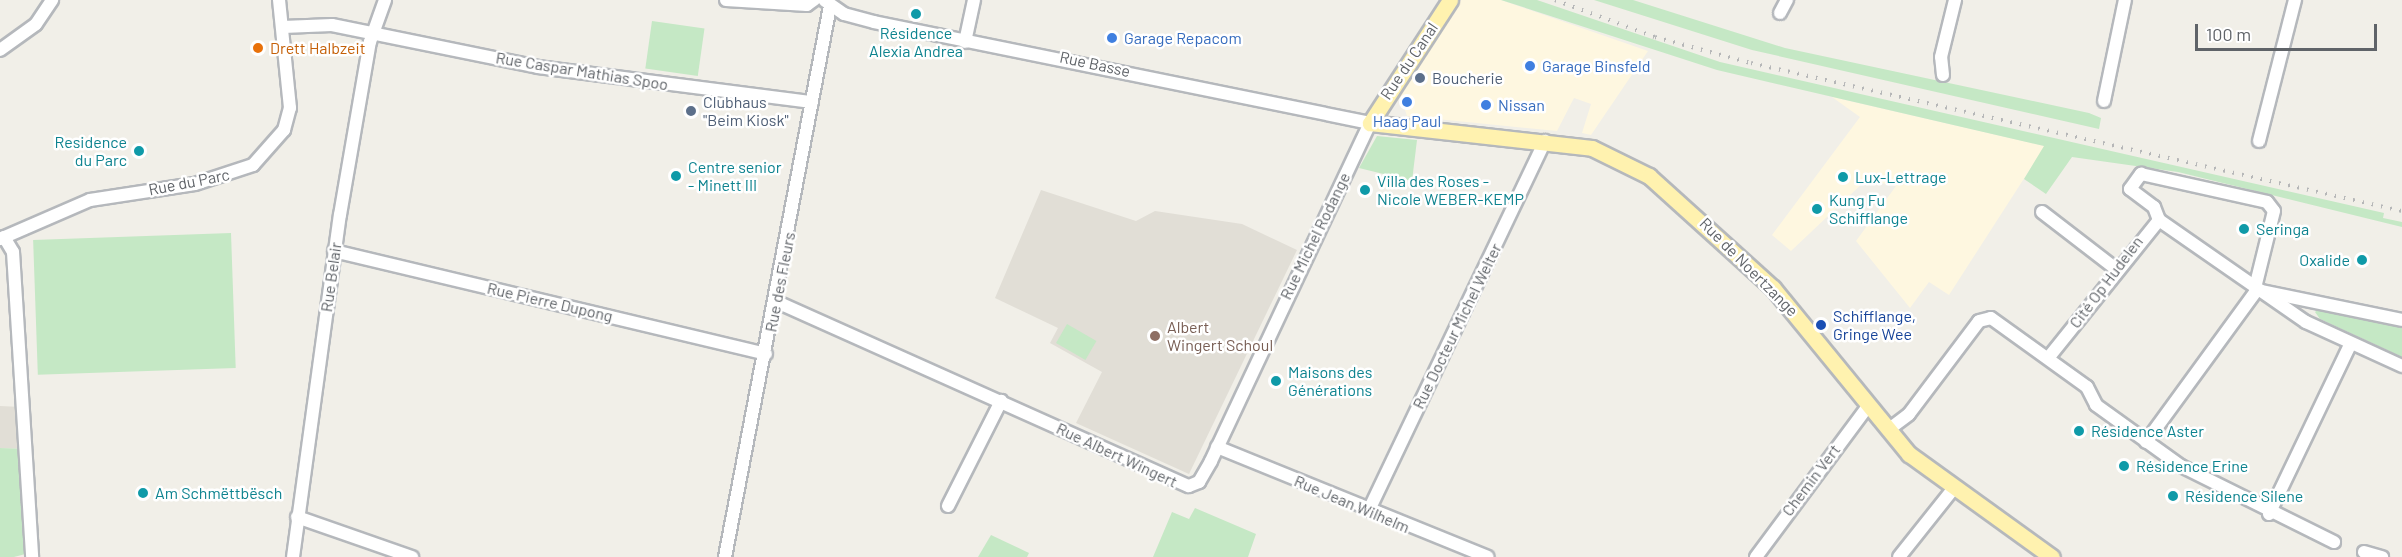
<!DOCTYPE html>
<meta charset="utf-8">
<style>
body{margin:0}
#map{position:relative;width:2402px;height:557px;overflow:hidden;background:#f1efe8;font-family:Barlow,sans-serif}
div>[style]{position:absolute}
[style*='--x']{left:calc(var(--x)*1px);top:calc(var(--y)*1px);width:calc(var(--w)*1px);rotate:calc(var(--a)*1deg)}
.commercial>*{inset:0;background:#fef7e0}
.education>*{inset:0;background:#e1ded6}
.green>*{inset:0;background:#c5e8c5;transform-origin:0 0}
.roads{filter:drop-shadow(2px 0 #b5b8bc) drop-shadow(-2px 0 #b5b8bc) drop-shadow(0 2px #b5b8bc) drop-shadow(0 -2px #b5b8bc)}
.minor>*{height:12px;margin:-6px;padding:0 6px;transform-origin:6px;border-radius:6px;background:#fff}
.major>*{height:15px;margin:-7.5px;padding:0 7.5px;transform-origin:7.5px;border-radius:7.5px;background:#fff2af}
.rail>*{height:4px;margin-top:-2px;transform-origin:0;background:repeating-linear-gradient(90deg,#b6b7b8 0 1.5px,transparent 0 9.5px)}
.dots>*{width:16px;height:16px;translate:-50% -50%;box-sizing:border-box;border:3px solid #fff;border-radius:50%}
span{translate:-50% -50%;white-space:nowrap;text-align:center;line-height:1.15;-webkit-text-stroke:5px #fff;paint-order:stroke}
.culture-label{font-size:16px;color:#0d838f}
.right{translate:-100% -50%;text-align:right}
.left{translate:0 -50%;text-align:left}
.shop-label{font-size:16px;color:#366cbe}
.food-label{font-size:16px;color:#c56008}
.street-label{font-size:16px;color:#5f6368}
.service-label{font-size:16px;color:#4e5e75}
.transit-label{font-size:16px;color:#164399}
.education-label{font-size:16px;color:#785e54}
.scale{position:absolute;left:2195px;top:24px;width:182px;height:27px;box-sizing:border-box;border:3px solid #5f6368;border-top:0;padding-left:8px;font-size:18px;line-height:21px;white-space:nowrap;color:#5f6368;-webkit-text-stroke:4px #fff;paint-order:stroke}
</style>
<div id="map">
<div class="commercial">
<div style="clip-path:polygon(1461px 0,1501px 0,1648px 51px,1591px 135px,1582px 133px,1591px 104px,1574px 98px,1557px 131px,1407px 116px,1399px 92px)"></div>
<div style="clip-path:polygon(1832px 97px,2045px 146px,1949px 295px,1929px 282px,1910px 308px,1856px 241px,1896px 186px,1866px 180px,1791px 251px,1772px 235px,1860px 117px)"></div>
</div>
<div class="education">
<div style="clip-path:polygon(1041px 190px,1136px 221px,1155px 211px,1242px 224px,1297px 250px,1189px 474px,1076px 423px,1102px 372px,1050px 343px,1058px 328px,995px 298px)"></div>
<div style="clip-path:polygon(0 406px,21px 407px,28px 449px,0 448px)"></div>
</div>
<div class="green">
<div style="clip-path:polygon(1501px 0,1537px 0,1720px 62px,2384px 213px,2383px 218px,2402px 222px,2402px 227px,2178px 172px,2072px 157px,2046px 194px,2024px 179px,2044px 146px,1717px 70px)"></div>
<div style="clip-path:polygon(1594px 0,1633px 0,1785px 48px,2089px 113px,2101px 118px,2099px 129px,1752px 50px)"></div>
<div style="left:652px;top:21px;width:53px;height:48px;rotate:8deg"></div>
<div style="clip-path:polygon(1377px 136px,1417px 140px,1412px 181px,1359px 168px)"></div>
<div style="left:231px;top:233px;width:135px;height:198px;rotate:88deg"></div>
<div style="clip-path:polygon(2322px 306px,2402px 328px,2402px 357px,2320px 319px,2315px 312px)"></div>
<div style="left:1067px;top:324px;width:34px;height:22px;rotate:30deg"></div>
<div style="clip-path:polygon(0 448px,28px 449px,33px 552px,14px 557px,0 557px)"></div>
<div style="clip-path:polygon(1195px 508px,1256px 534px,1248px 557px,1153px 557px,1172px 512px,1189px 519px)"></div>
<div style="clip-path:polygon(991px 535px,1029px 553px,1027px 557px,978px 557px)"></div>
</div>
<div class="roads">
<div class="minor">
<div style="--x:726;--y:0;--w:81;--a:3.5"></div>
<div style="--x:807;--y:5;--w:9;--a:-36"></div>
<div style="--x:1780;--y:13;--w:15;--a:-62"></div>
<div style="--x:283;--y:27;--w:49;--a:-2.3"></div>
<div style="--x:332;--y:25;--w:210;--a:11.5"></div>
<div style="--x:538;--y:67;--w:276;--a:7.3"></div>
<div style="--x:965;--y:42;--w:43;--a:-77.9"></div>
<div style="--x:0;--y:50;--w:44;--a:-35.8"></div>
<div style="--x:36;--y:24;--w:29;--a:-56"></div>
<div style="--x:1943;--y:75;--w:18;--a:-96"></div>
<div style="--x:1941;--y:57;--w:59;--a:-76.2"></div>
<div style="--x:2104;--y:101;--w:103;--a:-78.3"></div>
<div style="--x:2259;--y:141;--w:146;--a:-75.7"></div>
<div style="--x:2042;--y:212;--w:93;--a:37.6"></div>
<div style="--x:2159;--y:220;--w:14;--a:-111"></div>
<div style="--x:2154;--y:207;--w:30;--a:-143"></div>
<div style="--x:2130;--y:189;--w:19;--a:-54"></div>
<div style="--x:2141;--y:174;--w:129;--a:12.5"></div>
<div style="--x:2267;--y:202;--w:11;--a:52"></div>
<div style="--x:2274;--y:211;--w:79;--a:103.9"></div>
<div style="--x:4;--y:237;--w:17;--a:59"></div>
<div style="--x:13;--y:252;--w:306;--a:86.4"></div>
<div style="--x:0;--y:239;--w:98;--a:-23.4"></div>
<div style="--x:90;--y:200;--w:106;--a:-8.7"></div>
<div style="--x:195;--y:184;--w:61;--a:-18.1"></div>
<div style="--x:253;--y:165;--w:47;--a:-48.5"></div>
<div style="--x:284;--y:130;--w:23;--a:-75"></div>
<div style="--x:290;--y:108;--w:109;--a:-95.8"></div>
<div style="--x:334;--y:251;--w:444;--a:13.4"></div>
<div style="--x:777;--y:302;--w:451;--a:24.1"></div>
<div style="--x:1189;--y:486;--w:11;--a:-22"></div>
<div style="--x:1199;--y:482;--w:24;--a:-60"></div>
<div style="--x:1211;--y:461;--w:374;--a:-64.8"></div>
<div style="--x:1370;--y:123;--w:506;--a:-168.49"></div>
<div style="--x:874;--y:22;--w:31;--a:-165"></div>
<div style="--x:844;--y:14;--w:24;--a:-145"></div>
<div style="--x:2049;--y:357;--w:176;--a:-51.2"></div>
<div style="--x:2159;--y:220;--w:179;--a:34.8"></div>
<div style="--x:2306;--y:322;--w:106;--a:24.6"></div>
<div style="--x:1888;--y:430;--w:26;--a:-37"></div>
<div style="--x:1909;--y:414;--w:116;--a:-53"></div>
<div style="--x:1979;--y:321;--w:12;--a:-14"></div>
<div style="--x:1991;--y:318;--w:118;--a:35.7"></div>
<div style="--x:2087;--y:387;--w:20;--a:63"></div>
<div style="--x:2096;--y:405;--w:105;--a:35.7"></div>
<div style="--x:2181;--y:466;--w:171;--a:26.4"></div>
<div style="--x:2146;--y:442;--w:188;--a:-53.9"></div>
<div style="--x:2257;--y:290;--w:148;--a:11.7"></div>
<div style="--x:1217;--y:447;--w:292;--a:22.1"></div>
<div style="--x:948;--y:506;--w:118;--a:-63.2"></div>
<div style="--x:1369;--y:510;--w:409;--a:-64.5"></div>
<div style="--x:2269;--y:514;--w:187;--a:-64.4"></div>
<div style="--x:297;--y:517;--w:122;--a:19.2"></div>
<div style="--x:2364;--y:552;--w:19;--a:16"></div>
<div style="--x:293;--y:557;--w:345;--a:-82.2"></div>
<div style="--x:340;--y:215;--w:176;--a:-80.2"></div>
<div style="--x:370;--y:42;--w:45;--a:-70.3"></div>
<div style="--x:725;--y:557;--w:561;--a:-79.21"></div>
<div style="--x:1756;--y:557;--w:189;--a:-53.4"></div>
<div style="--x:1899;--y:557;--w:87;--a:-51.5"></div>
</div>
<div class="major">
<div style="--x:1450;--y:0;--w:147;--a:123"></div>
<div style="--x:1370;--y:123;--w:223;--a:6.4"></div>
<div style="--x:1592;--y:148;--w:64;--a:26.2"></div>
<div style="--x:1649;--y:176;--w:167;--a:42.1"></div>
<div style="--x:1773;--y:288;--w:215;--a:50.7"></div>
<div style="--x:1909;--y:454;--w:176;--a:35.8"></div>
</div>
</div>
<div class="rail">
<div style="--x:1555;--y:0;--w:107;--a:20.3"></div>
<div style="--x:1655;--y:37;--w:99;--a:15.2"></div>
<div style="--x:1751;--y:63;--w:668;--a:12.81"></div>
</div>
<div class="dots">
<div style="left:916px;top:14px;background:#0f9aa8"></div>
<div style="left:1112px;top:38px;background:#3f7fe0"></div>
<div style="left:258px;top:48px;background:#e8710a"></div>
<div style="left:1530px;top:66px;background:#3f7fe0"></div>
<div style="left:1420px;top:78px;background:#5c6f8a"></div>
<div style="left:1407px;top:102px;background:#3f7fe0"></div>
<div style="left:1486px;top:105px;background:#3f7fe0"></div>
<div style="left:691px;top:111px;background:#5c6f8a"></div>
<div style="left:139px;top:151px;background:#0f9aa8"></div>
<div style="left:676px;top:176px;background:#0f9aa8"></div>
<div style="left:1843px;top:177px;background:#0f9aa8"></div>
<div style="left:1365px;top:190px;background:#0f9aa8"></div>
<div style="left:1817px;top:209px;background:#0f9aa8"></div>
<div style="left:2244px;top:229px;background:#0f9aa8"></div>
<div style="left:2362px;top:260px;background:#0f9aa8"></div>
<div style="left:1821px;top:325px;background:#1a4fb4"></div>
<div style="left:1155px;top:336px;background:#8d6e63"></div>
<div style="left:1276px;top:381px;background:#0f9aa8"></div>
<div style="left:2079px;top:431px;background:#0f9aa8"></div>
<div style="left:2124px;top:466px;background:#0f9aa8"></div>
<div style="left:143px;top:493px;background:#0f9aa8"></div>
<div style="left:2173px;top:496px;background:#0f9aa8"></div>
</div>
<div class="culture-label">
<span style="left:916px;top:42px">Résidence<br>Alexia Andrea</span>
<span class="right" style="left:127px;top:151px">Residence<br>du Parc</span>
<span class="left" style="left:688px;top:176px">Centre senior<br>- Minett III</span>
<span class="left" style="left:1855px;top:177px">Lux-Lettrage</span>
<span class="left" style="left:1377px;top:190px">Villa des Roses -<br>Nicole WEBER-KEMP</span>
<span class="left" style="left:1829px;top:209px">Kung Fu<br>Schifflange</span>
<span class="left" style="left:2256px;top:229px">Seringa</span>
<span class="right" style="left:2350px;top:260px">Oxalide</span>
<span class="left" style="left:1288px;top:381px">Maisons des<br>Générations</span>
<span class="left" style="left:2091px;top:431px">Résidence Aster</span>
<span class="left" style="left:2136px;top:466px">Résidence Erine</span>
<span class="left" style="left:155px;top:493px">Am Schmëttbësch</span>
<span class="left" style="left:2185px;top:496px">Résidence Silene</span>
</div>
<div class="shop-label">
<span class="left" style="left:1124px;top:38px">Garage Repacom</span>
<span class="left" style="left:1542px;top:66px">Garage Binsfeld</span>
<span class="left" style="left:1498px;top:105px">Nissan</span>
<span style="left:1407px;top:121px">Haag Paul</span>
</div>
<div class="food-label">
<span class="left" style="left:270px;top:48px">Drett Halbzeit</span>
</div>
<div class="street-label">
<span style="left:1409px;top:61px;rotate:-56deg">Rue du Canal</span>
<span style="left:1095px;top:64px;rotate:12deg">Rue Basse</span>
<span style="left:582px;top:71px;rotate:9deg">Rue Caspar Mathias Spoo</span>
<span style="left:189px;top:182px;rotate:-11deg">Rue du Parc</span>
<span style="left:1315px;top:236px;rotate:-64deg">Rue Michel Rodange</span>
<span style="left:1749px;top:267px;rotate:45deg">Rue de Noertzange</span>
<span style="left:331px;top:277px;rotate:-82deg">Rue Belair</span>
<span style="left:780px;top:282px;rotate:-79deg">Rue des Fleurs</span>
<span style="left:2106px;top:282px;rotate:-53deg">Cité Op Hudelen</span>
<span style="left:550px;top:302px;rotate:13deg">Rue Pierre Dupong</span>
<span style="left:1457px;top:326px;rotate:-64deg">Rue Docteur Michel Welter</span>
<span style="left:1117px;top:455px;rotate:25deg">Rue Albert Wingert</span>
<span style="left:1811px;top:480px;rotate:-53deg">Chemin Vert</span>
<span style="left:1352px;top:504px;rotate:23deg">Rue Jean Wilhelm</span>
</div>
<div class="service-label">
<span class="left" style="left:1432px;top:78px">Boucherie</span>
<span class="left" style="left:703px;top:111px">Clubhaus<br>"Beim Kiosk"</span>
</div>
<div class="transit-label">
<span class="left" style="left:1833px;top:325px">Schifflange,<br>Gringe Wee</span>
</div>
<div class="education-label">
<span class="left" style="left:1167px;top:336px">Albert<br>Wingert Schoul</span>
</div>
<div class="scale">100 m</div>
</div>
